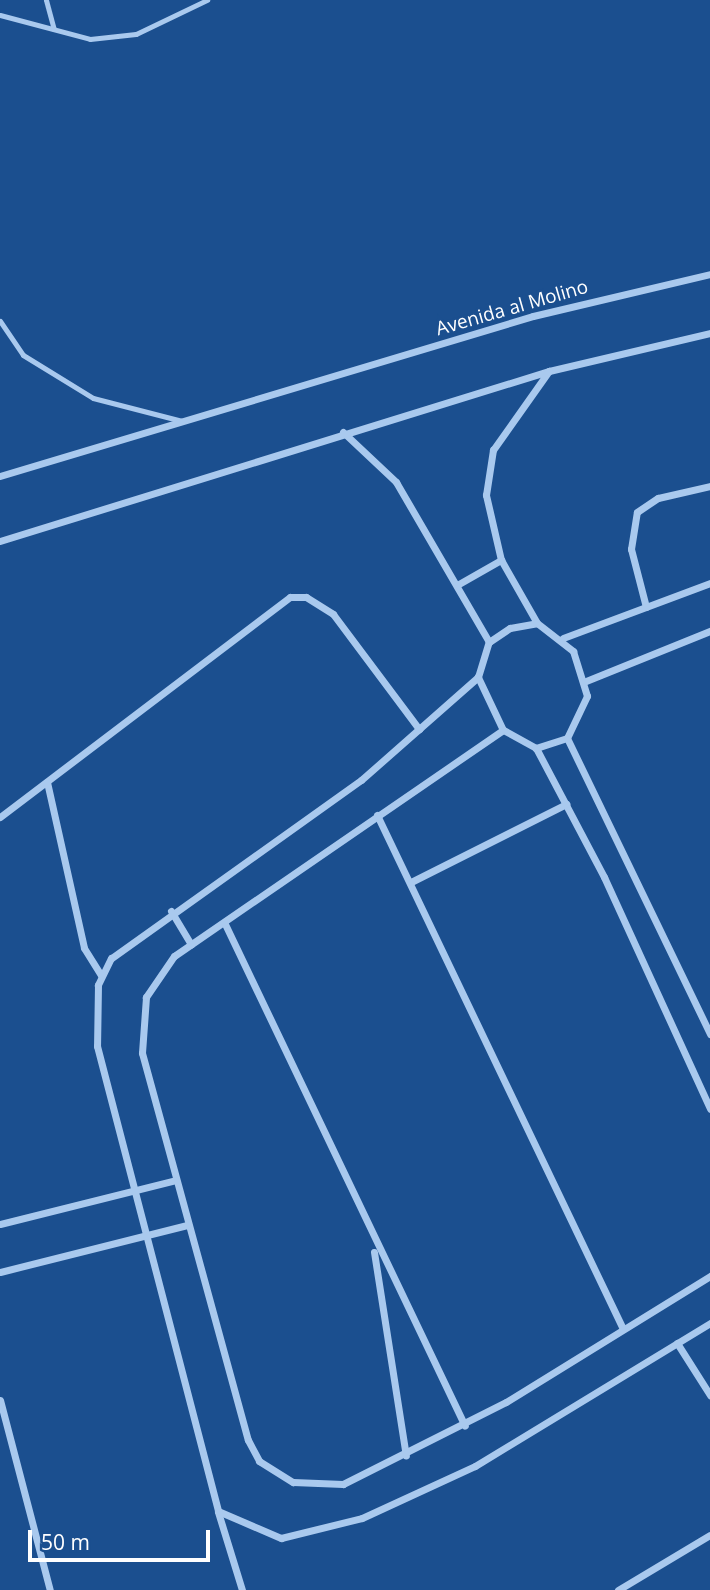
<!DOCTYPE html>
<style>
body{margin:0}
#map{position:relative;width:710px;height:1590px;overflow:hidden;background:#1b4f8f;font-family:"Open Sans",sans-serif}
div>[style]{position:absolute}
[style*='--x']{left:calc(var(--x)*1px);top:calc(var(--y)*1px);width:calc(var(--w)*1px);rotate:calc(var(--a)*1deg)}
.lane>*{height:5px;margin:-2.5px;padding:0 2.5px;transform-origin:2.5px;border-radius:2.5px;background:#a9c9ee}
.street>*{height:7px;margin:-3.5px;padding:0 3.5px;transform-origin:3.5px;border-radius:3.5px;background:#a9c9ee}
span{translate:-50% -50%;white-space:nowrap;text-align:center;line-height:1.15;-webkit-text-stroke:5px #1b4f8f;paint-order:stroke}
.street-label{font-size:19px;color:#fff}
.scale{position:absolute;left:28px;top:1530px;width:182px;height:32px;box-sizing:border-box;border:4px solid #fff;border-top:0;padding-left:9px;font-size:21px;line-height:24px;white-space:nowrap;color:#fff;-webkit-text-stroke:5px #1b4f8f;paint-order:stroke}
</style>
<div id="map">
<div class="lane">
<div style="--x:46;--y:0;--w:30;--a:75"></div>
<div style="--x:0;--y:15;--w:93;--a:14.9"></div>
<div style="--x:90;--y:39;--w:46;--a:-6.2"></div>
<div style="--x:136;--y:34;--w:79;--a:-25.6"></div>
<div style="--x:0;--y:321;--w:41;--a:55.9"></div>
<div style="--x:23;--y:355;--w:82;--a:31.6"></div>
<div style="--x:93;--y:398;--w:92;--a:14.5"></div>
</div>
<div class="street">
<div style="--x:343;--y:432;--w:73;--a:43.3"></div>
<div style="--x:396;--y:482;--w:185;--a:59.8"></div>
<div style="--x:0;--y:476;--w:556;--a:-16.71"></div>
<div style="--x:533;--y:316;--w:182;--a:-13.3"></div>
<div style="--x:0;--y:541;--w:575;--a:-17.21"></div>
<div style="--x:549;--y:371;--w:165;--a:-13.3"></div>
<div style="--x:457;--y:585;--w:51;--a:-29.6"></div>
<div style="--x:646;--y:607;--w:60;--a:-104.5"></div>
<div style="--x:631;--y:549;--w:37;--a:-81"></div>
<div style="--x:637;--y:512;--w:25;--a:-34"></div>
<div style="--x:658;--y:498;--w:53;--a:-13"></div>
<div style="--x:537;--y:623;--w:46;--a:37.9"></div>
<div style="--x:573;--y:651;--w:47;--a:72.7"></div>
<div style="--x:587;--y:696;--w:47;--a:115.5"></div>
<div style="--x:567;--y:738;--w:33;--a:162"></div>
<div style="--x:536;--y:748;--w:38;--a:-151"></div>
<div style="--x:503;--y:730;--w:59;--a:-115.3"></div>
<div style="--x:478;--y:677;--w:37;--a:-73"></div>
<div style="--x:489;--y:642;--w:25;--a:-34"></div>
<div style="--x:510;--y:628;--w:27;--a:-10"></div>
<div style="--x:537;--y:623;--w:73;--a:-119.7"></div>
<div style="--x:501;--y:560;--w:67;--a:-103"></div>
<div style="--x:486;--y:495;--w:46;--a:-81.2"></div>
<div style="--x:493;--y:450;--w:97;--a:-54.7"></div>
<div style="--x:563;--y:638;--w:157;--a:-20.5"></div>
<div style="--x:478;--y:677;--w:156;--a:138.6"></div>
<div style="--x:361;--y:780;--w:307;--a:144.5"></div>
<div style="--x:111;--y:958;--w:30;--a:116"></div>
<div style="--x:98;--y:985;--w:61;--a:90.9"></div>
<div style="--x:97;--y:1046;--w:480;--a:75.4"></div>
<div style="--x:218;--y:1511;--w:69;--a:23.2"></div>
<div style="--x:281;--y:1538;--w:83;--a:-13.9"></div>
<div style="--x:362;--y:1518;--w:124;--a:-24.7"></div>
<div style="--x:475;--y:1466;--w:275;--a:-31.3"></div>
<div style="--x:586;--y:681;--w:134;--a:-22"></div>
<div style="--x:503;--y:730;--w:399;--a:145.5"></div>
<div style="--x:174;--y:956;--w:50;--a:124.3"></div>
<div style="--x:146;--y:997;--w:56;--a:94.1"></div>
<div style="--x:142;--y:1053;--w:401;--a:74.7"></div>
<div style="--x:248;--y:1440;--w:24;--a:62"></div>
<div style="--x:259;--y:1461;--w:40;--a:32"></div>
<div style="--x:293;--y:1482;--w:50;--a:2.3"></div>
<div style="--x:343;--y:1484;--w:182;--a:-26.7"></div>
<div style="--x:506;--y:1402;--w:240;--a:-31.7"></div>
<div style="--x:567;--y:738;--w:329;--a:64.2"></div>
<div style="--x:536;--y:748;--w:146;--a:62.2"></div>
<div style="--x:604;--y:877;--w:255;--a:65.4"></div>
<div style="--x:47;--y:782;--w:170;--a:77.4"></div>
<div style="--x:84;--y:948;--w:32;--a:58"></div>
<div style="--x:377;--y:815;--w:570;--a:64.42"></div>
<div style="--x:0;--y:817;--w:364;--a:-37.2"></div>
<div style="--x:290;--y:597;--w:16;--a:0"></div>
<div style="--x:306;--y:597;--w:32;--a:32"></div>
<div style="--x:333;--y:614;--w:144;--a:53.2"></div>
<div style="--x:411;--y:882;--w:174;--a:-26.7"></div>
<div style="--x:171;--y:911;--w:39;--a:59"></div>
<div style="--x:225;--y:924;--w:556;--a:64.45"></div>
<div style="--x:0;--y:1224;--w:181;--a:-14"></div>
<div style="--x:374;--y:1252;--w:206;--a:81.1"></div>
<div style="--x:0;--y:1272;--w:193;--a:-14.1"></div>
<div style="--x:677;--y:1343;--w:62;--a:57.6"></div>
<div style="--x:0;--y:1400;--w:196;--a:75.3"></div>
<div style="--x:218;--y:1512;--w:82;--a:72.9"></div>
<div style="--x:618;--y:1590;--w:107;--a:-30.9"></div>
</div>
<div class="street-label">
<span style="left:512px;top:308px;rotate:-16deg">Avenida al Molino</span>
</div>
<div class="scale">50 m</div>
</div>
